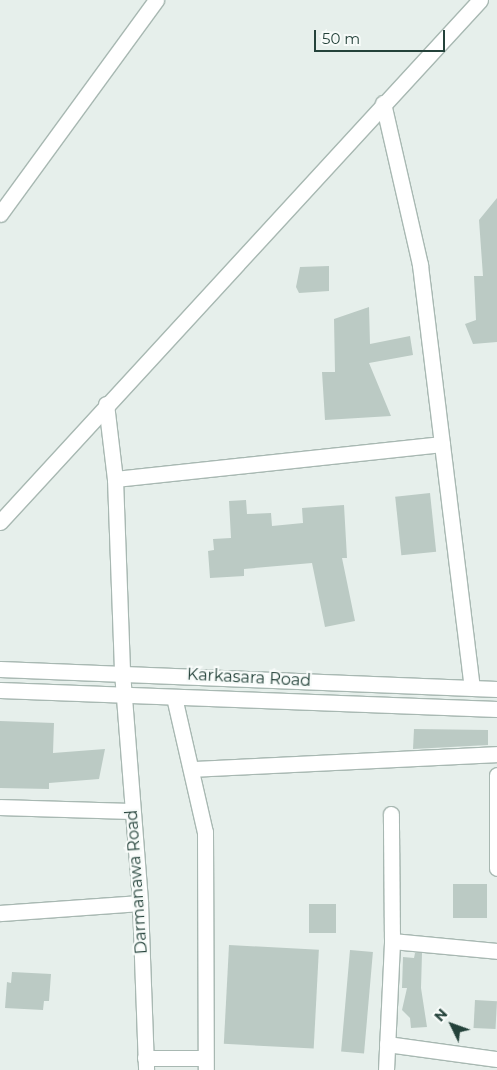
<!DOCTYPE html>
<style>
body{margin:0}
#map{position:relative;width:497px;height:1070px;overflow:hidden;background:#e6efeb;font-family:Montserrat,sans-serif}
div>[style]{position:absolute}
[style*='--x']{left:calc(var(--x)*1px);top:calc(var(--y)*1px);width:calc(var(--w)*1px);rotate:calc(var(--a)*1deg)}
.building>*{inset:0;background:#bbcac4;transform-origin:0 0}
.roads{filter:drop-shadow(1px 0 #a8b8b2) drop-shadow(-1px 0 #a8b8b2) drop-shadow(0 1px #a8b8b2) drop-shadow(0 -1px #a8b8b2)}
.minor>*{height:15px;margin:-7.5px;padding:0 7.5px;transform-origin:7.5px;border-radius:7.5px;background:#fff}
.tertiary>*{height:15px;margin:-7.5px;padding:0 7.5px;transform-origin:7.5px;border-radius:7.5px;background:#fff}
.secondary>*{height:15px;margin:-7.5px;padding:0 7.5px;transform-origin:7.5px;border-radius:7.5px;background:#fff}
span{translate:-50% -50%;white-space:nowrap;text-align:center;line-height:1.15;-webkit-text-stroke:4.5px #f7fbf9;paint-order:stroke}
.street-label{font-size:16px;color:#24423a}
.north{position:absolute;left:427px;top:1000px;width:50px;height:50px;-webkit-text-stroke:4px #f7fbf9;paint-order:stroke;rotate:312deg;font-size:14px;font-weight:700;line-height:20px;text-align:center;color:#24423a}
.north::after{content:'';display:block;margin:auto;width:18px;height:22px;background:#24423a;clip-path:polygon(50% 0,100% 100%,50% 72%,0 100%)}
.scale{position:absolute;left:314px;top:30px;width:131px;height:22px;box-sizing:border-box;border:2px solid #24423a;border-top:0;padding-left:6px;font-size:15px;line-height:18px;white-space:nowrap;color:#24423a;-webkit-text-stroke:4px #f7fbf9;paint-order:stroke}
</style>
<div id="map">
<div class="building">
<div style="clip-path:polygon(497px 198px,497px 342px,473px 344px,465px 324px,476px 320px,474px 276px,483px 276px,479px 220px)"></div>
<div style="clip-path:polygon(329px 266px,329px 291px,299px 293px,296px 287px,300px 267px)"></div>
<div style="clip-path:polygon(369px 307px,370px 344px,410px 336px,413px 355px,369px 363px,391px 416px,325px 420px,322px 372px,335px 372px,334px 319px)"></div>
<div style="left:430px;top:493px;width:59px;height:35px;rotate:84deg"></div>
<div style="clip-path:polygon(246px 500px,247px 514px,271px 513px,272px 526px,303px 523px,302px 508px,344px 505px,347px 558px,342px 558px,355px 621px,325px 627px,312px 563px,244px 569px,244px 576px,210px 578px,208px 551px,214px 550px,213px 539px,231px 538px,229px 501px)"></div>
<div style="clip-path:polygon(0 721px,54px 723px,53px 753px,105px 749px,99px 779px,49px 783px,49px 789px,0 788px)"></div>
<div style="clip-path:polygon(414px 729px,488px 730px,488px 745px,413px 749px)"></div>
<div style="left:453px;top:884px;width:34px;height:34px"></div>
<div style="left:309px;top:904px;width:27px;height:29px"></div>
<div style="left:229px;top:945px;width:90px;height:99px;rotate:3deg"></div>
<div style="left:350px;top:950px;width:23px;height:102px;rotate:5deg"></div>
<div style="clip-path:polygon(415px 953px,422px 953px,421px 988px,427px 1027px,411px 1028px,410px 1018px,402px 1010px,407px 988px,402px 988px,403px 957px,414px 958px)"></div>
<div style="clip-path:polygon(12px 972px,51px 974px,49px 1001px,44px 1001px,43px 1010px,5px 1008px,7px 982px,11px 983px)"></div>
<div style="left:475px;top:1000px;width:22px;height:28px;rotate:3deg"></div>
</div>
<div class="roads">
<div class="minor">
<div style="--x:383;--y:103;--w:166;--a:77.1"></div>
<div style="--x:420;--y:265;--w:426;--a:83"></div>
<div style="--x:0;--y:214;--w:265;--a:-53.9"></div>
<div style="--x:106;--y:404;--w:76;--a:83.2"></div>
<div style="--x:115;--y:479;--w:193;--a:87.9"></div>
<div style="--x:115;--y:479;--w:329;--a:-6.1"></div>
<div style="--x:0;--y:522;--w:709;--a:-47.4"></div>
<div style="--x:174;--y:697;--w:139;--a:77.1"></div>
<div style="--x:205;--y:832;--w:238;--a:89.8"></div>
<div style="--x:192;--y:769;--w:305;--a:-2.8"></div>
<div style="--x:497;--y:775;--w:93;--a:90"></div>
<div style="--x:0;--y:807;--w:132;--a:1.7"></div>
<div style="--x:0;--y:913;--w:140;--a:-4.1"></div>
<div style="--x:392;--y:941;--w:105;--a:5.4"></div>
<div style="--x:387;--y:1044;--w:111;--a:7.8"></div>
<div style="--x:145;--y:1058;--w:60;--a:0"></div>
<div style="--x:386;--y:1070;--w:129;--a:-87.3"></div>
<div style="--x:392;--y:941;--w:127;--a:-90.5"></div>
</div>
<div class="tertiary">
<div style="--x:122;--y:672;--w:232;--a:85.5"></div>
<div style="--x:140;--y:903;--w:167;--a:87.9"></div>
</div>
<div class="secondary">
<div style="--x:0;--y:669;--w:497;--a:2.3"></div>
<div style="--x:0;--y:690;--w:497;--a:2.2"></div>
</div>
</div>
<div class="street-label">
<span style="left:249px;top:678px;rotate:3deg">Karkasara Road</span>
<span style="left:137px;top:882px;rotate:-94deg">Darmanawa Road</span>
</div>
<div class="north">N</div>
<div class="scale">50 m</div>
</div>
